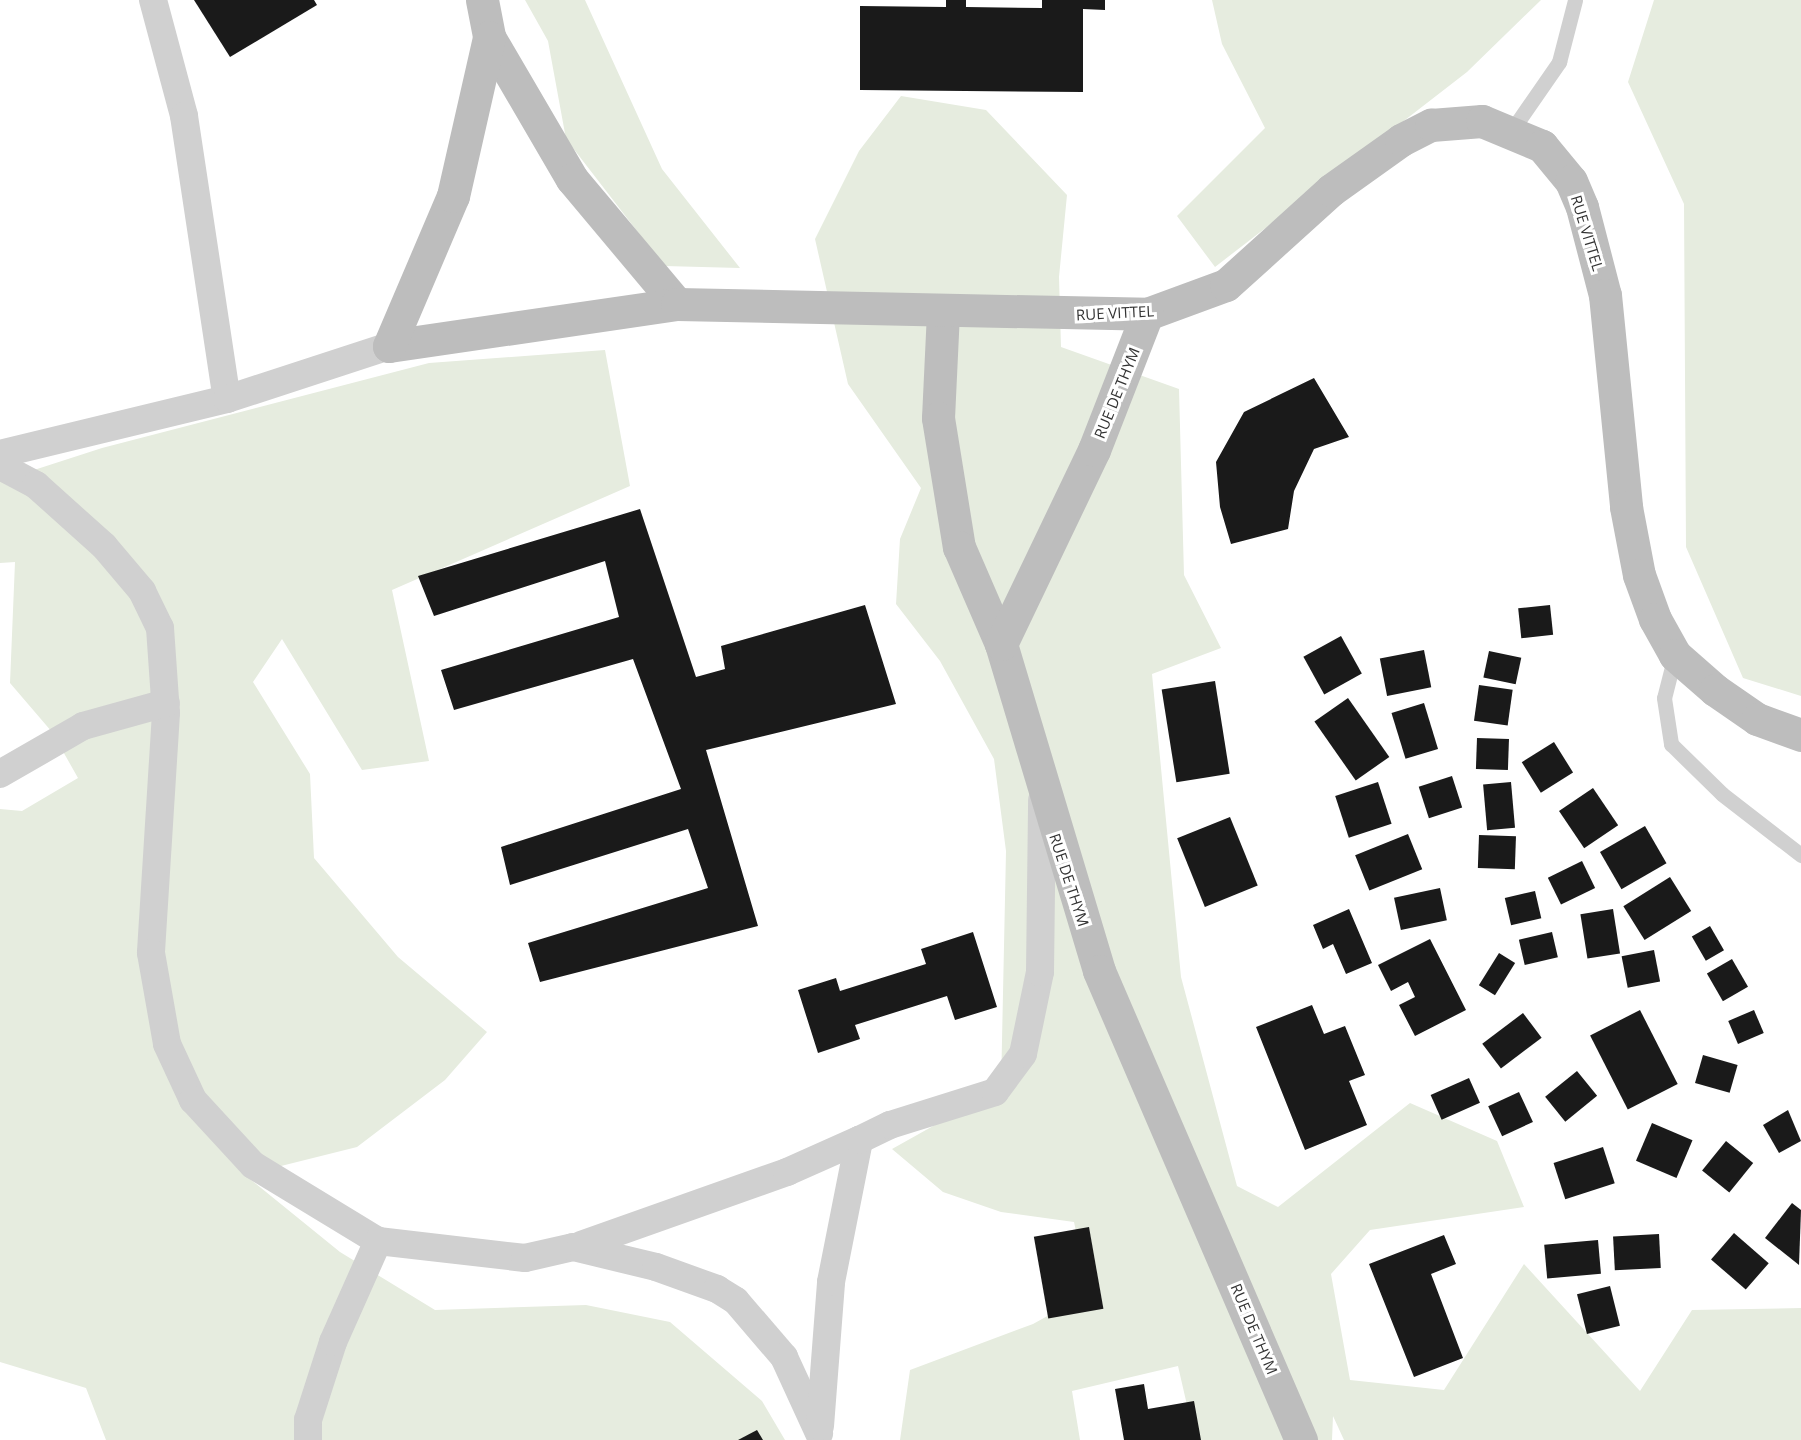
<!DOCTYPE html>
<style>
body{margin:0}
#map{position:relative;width:1801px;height:1440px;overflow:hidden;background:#fff;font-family:"Open Sans",sans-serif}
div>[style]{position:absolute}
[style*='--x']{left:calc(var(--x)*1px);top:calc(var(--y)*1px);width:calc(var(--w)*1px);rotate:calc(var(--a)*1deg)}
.green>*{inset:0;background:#e6ecdf}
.building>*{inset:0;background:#1a1a1a;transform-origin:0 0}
.lane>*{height:15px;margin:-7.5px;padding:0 7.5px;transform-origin:7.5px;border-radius:7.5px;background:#d0d0d0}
.street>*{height:28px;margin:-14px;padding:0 14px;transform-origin:14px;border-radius:14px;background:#d0d0d0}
.secondary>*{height:33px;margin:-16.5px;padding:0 16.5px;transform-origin:16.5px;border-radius:16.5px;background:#bdbdbd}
span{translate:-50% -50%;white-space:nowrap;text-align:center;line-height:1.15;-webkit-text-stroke:6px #fff;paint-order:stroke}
.street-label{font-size:15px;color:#333}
</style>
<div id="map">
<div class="green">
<div style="clip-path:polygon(525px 0,585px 0,662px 169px,740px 268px,664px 266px,566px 139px,548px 41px)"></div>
<div style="clip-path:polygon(1212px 0,1541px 0,1467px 72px,1215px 267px,1177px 216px,1265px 128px,1222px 44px)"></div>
<div style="clip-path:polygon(1654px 0,1801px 0,1801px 696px,1743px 678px,1686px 547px,1684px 204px,1628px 82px)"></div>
<div style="clip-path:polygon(901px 96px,986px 110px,1067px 195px,1059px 277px,1061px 347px,1179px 389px,1184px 575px,1221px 648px,1152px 674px,1181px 977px,1237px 1186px,1278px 1207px,1410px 1103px,1497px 1141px,1524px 1207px,1370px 1230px,1331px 1274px,1350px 1380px,1444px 1390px,1524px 1264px,1640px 1391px,1692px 1310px,1801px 1308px,1801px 1440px,1344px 1440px,1333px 1416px,1332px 1440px,1195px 1440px,1178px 1366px,1072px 1391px,1080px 1440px,900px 1440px,910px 1370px,1033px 1324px,1089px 1293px,1074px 1222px,1001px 1212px,943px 1192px,892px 1149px,1001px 1088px,1006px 851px,994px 759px,940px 661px,896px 604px,900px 539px,921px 488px,848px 384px,815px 239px,859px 151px)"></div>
<div style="clip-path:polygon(605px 350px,630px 486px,392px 590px,429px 761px,362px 770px,282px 639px,253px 682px,310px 774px,314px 858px,398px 957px,487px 1032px,445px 1080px,357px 1147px,245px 1175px,340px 1252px,435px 1310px,586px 1305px,670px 1322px,762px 1401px,785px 1440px,106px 1440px,86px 1388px,0 1362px,0 809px,22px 811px,78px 778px,52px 732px,10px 683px,15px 562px,0 563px,0 481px,102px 448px,429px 363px)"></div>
</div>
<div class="building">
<div style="clip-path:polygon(194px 0,314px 0,317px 5px,230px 57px)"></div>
<div style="clip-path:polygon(946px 0,966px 0,966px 7px,1042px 8px,1042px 0,1105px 0,1105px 10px,1083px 9px,1083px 92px,860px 90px,860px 6px,946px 7px)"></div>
<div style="clip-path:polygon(1314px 378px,1349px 437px,1314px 449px,1294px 491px,1288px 529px,1231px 544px,1220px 507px,1216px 462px,1244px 412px)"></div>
<div style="clip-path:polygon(640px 509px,696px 677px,725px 669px,721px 646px,865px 605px,896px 704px,706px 750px,758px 926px,540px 982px,528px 943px,708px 888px,688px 829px,510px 885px,501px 847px,681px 789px,633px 659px,454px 710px,441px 670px,619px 617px,605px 561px,434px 616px,418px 576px)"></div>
<div style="left:1550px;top:605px;width:30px;height:32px;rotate:84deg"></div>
<div style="left:1341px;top:636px;width:43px;height:43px;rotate:61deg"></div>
<div style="left:1424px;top:650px;width:38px;height:45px;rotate:79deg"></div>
<div style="left:1489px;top:651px;width:33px;height:27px;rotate:12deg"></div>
<div style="left:1215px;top:681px;width:94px;height:54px;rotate:81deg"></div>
<div style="left:1479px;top:685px;width:34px;height:36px;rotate:8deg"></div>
<div style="left:1348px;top:698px;width:72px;height:41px;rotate:55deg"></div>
<div style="left:1424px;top:703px;width:48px;height:34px;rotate:73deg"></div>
<div style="left:1477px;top:738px;width:32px;height:31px;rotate:2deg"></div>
<div style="left:1554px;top:742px;width:36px;height:38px;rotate:58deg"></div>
<div style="left:1452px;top:776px;width:33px;height:35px;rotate:72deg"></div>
<div style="left:1378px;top:782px;width:44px;height:45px;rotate:72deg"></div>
<div style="left:1511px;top:782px;width:46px;height:28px;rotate:85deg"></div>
<div style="left:1593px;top:788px;width:45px;height:41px;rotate:56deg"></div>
<div style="left:1230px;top:817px;width:74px;height:57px;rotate:68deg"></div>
<div style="left:1645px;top:826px;width:43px;height:52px;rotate:60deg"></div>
<div style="left:1408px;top:834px;width:38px;height:57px;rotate:68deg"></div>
<div style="left:1479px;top:835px;width:37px;height:33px;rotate:2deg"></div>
<div style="left:1582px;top:861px;width:30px;height:38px;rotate:64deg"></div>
<div style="left:1670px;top:877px;width:40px;height:55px;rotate:58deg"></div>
<div style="left:1440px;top:888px;width:33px;height:47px;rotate:78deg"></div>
<div style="left:1535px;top:891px;width:28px;height:31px;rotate:77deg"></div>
<div style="clip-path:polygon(1349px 909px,1372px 963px,1346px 974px,1333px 944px,1323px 949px,1313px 925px)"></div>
<div style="left:1613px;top:909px;width:45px;height:33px;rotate:81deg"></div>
<div style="left:1710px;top:926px;width:28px;height:21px;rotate:60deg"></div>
<div style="clip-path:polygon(973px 932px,997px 1007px,955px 1020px,947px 996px,855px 1025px,860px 1039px,818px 1053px,798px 990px,836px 978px,840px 991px,926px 964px,921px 949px)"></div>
<div style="left:1552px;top:932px;width:26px;height:34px;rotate:77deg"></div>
<div style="clip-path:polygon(1430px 939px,1466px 1010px,1415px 1036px,1399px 1005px,1415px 997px,1408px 982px,1391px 991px,1378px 965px)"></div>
<div style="left:1654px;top:950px;width:32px;height:33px;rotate:79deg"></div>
<div style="left:1499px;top:953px;width:19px;height:38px;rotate:32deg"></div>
<div style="left:1732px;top:959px;width:32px;height:29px;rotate:60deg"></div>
<div style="clip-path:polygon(1312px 1005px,1324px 1034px,1345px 1026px,1365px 1075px,1349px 1081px,1367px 1125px,1305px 1150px,1256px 1027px)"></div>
<div style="left:1640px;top:1010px;width:83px;height:56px;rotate:63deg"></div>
<div style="left:1754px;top:1010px;width:25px;height:28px;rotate:67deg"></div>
<div style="left:1523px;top:1013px;width:31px;height:51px;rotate:53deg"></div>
<div style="left:1703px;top:1055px;width:36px;height:29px;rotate:16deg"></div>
<div style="left:1577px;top:1071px;width:32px;height:41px;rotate:51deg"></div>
<div style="left:1469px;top:1078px;width:27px;height:42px;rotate:66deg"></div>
<div style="left:1519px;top:1092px;width:33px;height:34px;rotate:65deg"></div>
<div style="clip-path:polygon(1788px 1110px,1801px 1141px,1779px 1153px,1763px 1125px)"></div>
<div style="left:1652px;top:1123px;width:44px;height:41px;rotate:23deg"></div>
<div style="left:1726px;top:1141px;width:35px;height:38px;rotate:39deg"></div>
<div style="left:1603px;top:1147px;width:38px;height:52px;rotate:72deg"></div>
<div style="clip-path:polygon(1792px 1203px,1801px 1210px,1799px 1265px,1765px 1238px)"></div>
<div style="left:1089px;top:1227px;width:83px;height:56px;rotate:80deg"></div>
<div style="left:1734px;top:1233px;width:46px;height:35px;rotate:41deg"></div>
<div style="left:1659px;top:1234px;width:34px;height:46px;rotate:87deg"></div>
<div style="clip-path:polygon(1444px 1235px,1456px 1264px,1431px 1274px,1463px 1358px,1414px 1377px,1369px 1264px)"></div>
<div style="left:1598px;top:1240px;width:34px;height:54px;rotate:85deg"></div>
<div style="left:1610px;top:1286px;width:41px;height:34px;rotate:76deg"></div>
<div style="clip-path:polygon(1144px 1384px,1148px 1409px,1194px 1401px,1201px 1440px,1124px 1440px,1115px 1389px)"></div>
<div style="clip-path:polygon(757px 1430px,763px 1440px,738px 1440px)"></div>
</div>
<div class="lane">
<div style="--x:1512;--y:130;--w:83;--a:-55.3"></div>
<div style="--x:1559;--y:62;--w:64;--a:-75.5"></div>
<div style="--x:1675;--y:655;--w:44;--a:104.3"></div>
<div style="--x:1664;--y:698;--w:47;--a:81.3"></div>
<div style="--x:1671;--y:744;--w:71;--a:44.4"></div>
<div style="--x:1722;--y:794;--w:100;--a:37.7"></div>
</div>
<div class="street">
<div style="--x:153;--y:0;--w:120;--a:75"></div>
<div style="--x:184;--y:116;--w:286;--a:81.4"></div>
<div style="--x:0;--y:454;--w:234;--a:-13.6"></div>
<div style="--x:227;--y:399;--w:170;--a:-18.1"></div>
<div style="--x:0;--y:466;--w:41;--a:27.8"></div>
<div style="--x:36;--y:485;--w:91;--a:41.9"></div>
<div style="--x:104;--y:546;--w:59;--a:49.8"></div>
<div style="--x:142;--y:591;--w:41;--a:64.1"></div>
<div style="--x:160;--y:628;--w:85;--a:86"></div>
<div style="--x:166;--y:713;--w:240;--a:93.6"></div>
<div style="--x:151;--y:953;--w:92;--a:80"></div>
<div style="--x:167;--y:1044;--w:62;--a:65.1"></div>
<div style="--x:193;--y:1100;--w:88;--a:47.3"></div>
<div style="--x:253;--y:1165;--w:146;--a:31.3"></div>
<div style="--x:378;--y:1241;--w:148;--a:6.6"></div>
<div style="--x:525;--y:1258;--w:49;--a:-12.9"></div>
<div style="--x:573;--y:1247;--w:85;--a:13.5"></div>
<div style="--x:656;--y:1267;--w:65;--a:19.8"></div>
<div style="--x:717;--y:1289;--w:22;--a:32"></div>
<div style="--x:736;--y:1301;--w:74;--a:49.4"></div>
<div style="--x:784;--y:1357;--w:84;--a:65.3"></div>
<div style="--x:0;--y:774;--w:96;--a:-30"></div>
<div style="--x:83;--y:726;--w:86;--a:-15.5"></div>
<div style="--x:581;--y:1245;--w:219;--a:-19.5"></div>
<div style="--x:787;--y:1172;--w:79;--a:-24"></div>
<div style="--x:820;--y:1426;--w:144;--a:-85.6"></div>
<div style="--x:831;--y:1282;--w:145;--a:-78.8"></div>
<div style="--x:859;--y:1140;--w:34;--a:-26"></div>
<div style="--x:890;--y:1125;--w:110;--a:-17.4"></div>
<div style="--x:995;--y:1092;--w:47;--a:-53.6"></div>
<div style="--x:1023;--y:1054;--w:84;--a:-78.3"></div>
<div style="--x:1040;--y:972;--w:172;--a:-89.3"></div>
<div style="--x:308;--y:1440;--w:20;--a:-90"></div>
<div style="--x:308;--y:1420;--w:82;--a:-72.2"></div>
<div style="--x:333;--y:1342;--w:111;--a:-66"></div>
</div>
<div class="secondary">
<div style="--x:482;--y:0;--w:38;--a:79"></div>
<div style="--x:489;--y:37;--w:164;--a:59.7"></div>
<div style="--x:572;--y:179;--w:163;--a:50"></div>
<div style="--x:943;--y:312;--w:106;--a:92.7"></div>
<div style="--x:938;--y:418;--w:131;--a:80.8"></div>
<div style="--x:959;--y:547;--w:106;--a:66.6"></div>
<div style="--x:1001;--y:644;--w:341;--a:73.3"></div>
<div style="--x:1099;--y:971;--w:511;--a:66.7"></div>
<div style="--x:389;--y:346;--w:291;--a:-8.3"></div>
<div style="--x:677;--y:304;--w:470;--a:1.2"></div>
<div style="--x:1147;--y:314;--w:84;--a:-20.2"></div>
<div style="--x:1226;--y:285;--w:142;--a:-42.1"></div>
<div style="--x:1331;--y:190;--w:86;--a:-35.5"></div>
<div style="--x:1401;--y:140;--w:34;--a:-27"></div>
<div style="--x:1431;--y:125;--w:51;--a:-4.5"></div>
<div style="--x:1482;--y:121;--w:65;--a:22.6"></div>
<div style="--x:1542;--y:146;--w:45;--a:50.4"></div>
<div style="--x:1571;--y:181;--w:28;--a:67"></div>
<div style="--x:1582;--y:207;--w:91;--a:75.4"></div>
<div style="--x:1605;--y:295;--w:213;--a:84.3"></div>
<div style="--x:1626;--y:507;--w:69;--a:79.2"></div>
<div style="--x:1639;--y:575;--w:47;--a:70"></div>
<div style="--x:1655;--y:619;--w:41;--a:60.9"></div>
<div style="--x:1675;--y:655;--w:53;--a:41.2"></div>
<div style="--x:1715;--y:690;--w:51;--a:34.6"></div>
<div style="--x:1757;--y:719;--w:47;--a:20"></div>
<div style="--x:389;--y:346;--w:163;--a:-66.9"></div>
<div style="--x:453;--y:196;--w:163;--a:-77.2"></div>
<div style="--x:1001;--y:644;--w:215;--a:-64.4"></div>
<div style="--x:1094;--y:450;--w:146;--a:-68.7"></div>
</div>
<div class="street-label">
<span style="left:1587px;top:233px;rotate:73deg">RUE VITTEL</span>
<span style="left:1115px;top:313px;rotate:-3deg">RUE VITTEL</span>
<span style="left:1117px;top:393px;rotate:-68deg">RUE DE THYM</span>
<span style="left:1069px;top:880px;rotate:72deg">RUE DE THYM</span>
<span style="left:1254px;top:1329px;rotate:67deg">RUE DE THYM</span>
</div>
</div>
